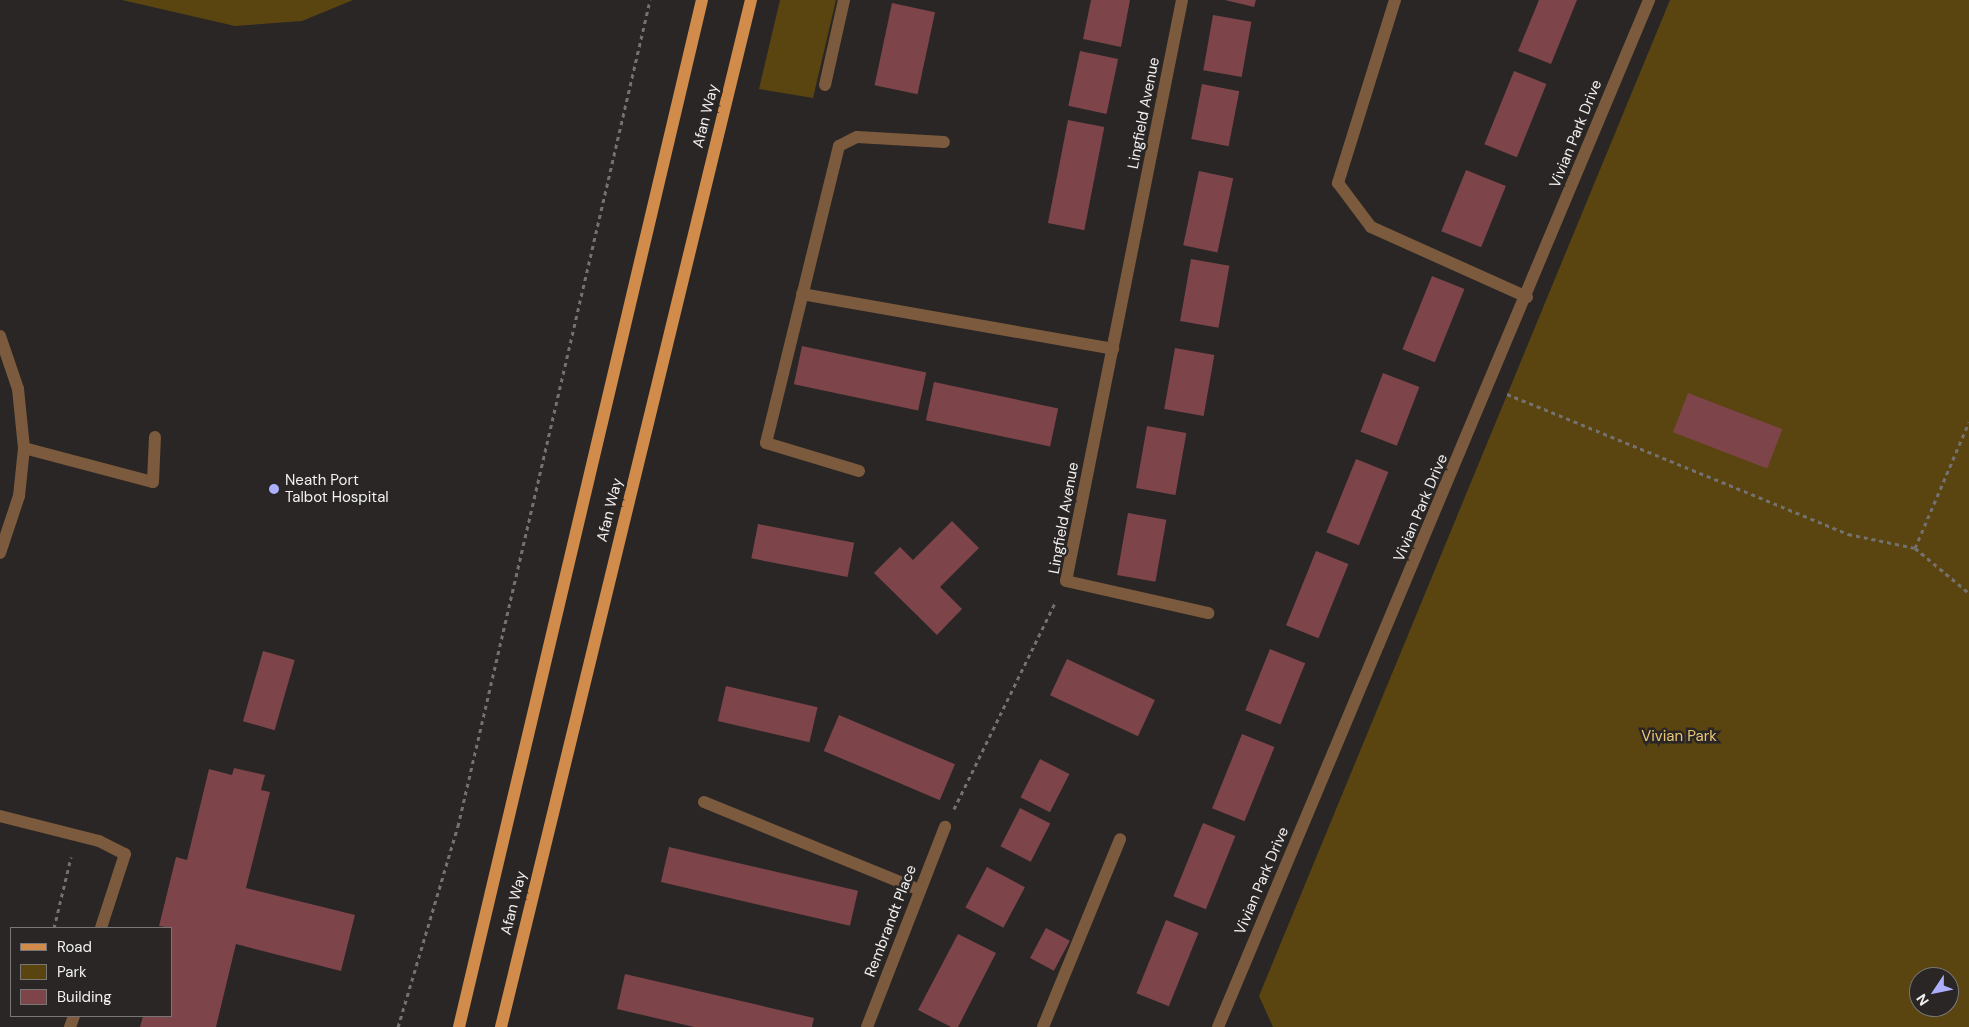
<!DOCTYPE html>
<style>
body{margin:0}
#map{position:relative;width:1969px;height:1027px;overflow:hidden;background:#292625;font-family:"DM Sans",sans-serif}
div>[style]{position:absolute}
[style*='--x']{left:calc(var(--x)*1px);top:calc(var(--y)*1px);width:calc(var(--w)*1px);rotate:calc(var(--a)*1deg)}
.green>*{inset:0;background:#5a4511}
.building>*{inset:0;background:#7d4449;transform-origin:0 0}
.path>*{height:3px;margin-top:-1.5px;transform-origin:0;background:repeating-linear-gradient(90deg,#747171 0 4px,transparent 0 8px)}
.minor>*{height:12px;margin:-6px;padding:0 6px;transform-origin:6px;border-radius:6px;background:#7c5a3d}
.major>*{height:12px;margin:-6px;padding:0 6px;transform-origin:6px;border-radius:6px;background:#d18c4b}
.dots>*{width:14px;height:14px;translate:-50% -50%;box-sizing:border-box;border:2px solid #292625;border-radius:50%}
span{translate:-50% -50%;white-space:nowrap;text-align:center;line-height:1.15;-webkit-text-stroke:5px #292625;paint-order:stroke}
.street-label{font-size:15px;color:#f2f0f0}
.poi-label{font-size:15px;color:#f2f0f0}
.left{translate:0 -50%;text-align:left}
.park-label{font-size:15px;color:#ebc677}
.legend{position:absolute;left:10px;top:927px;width:162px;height:90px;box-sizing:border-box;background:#292625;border:1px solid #797776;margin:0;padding:6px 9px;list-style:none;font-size:15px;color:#f2f0f0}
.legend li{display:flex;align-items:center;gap:10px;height:25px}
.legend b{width:25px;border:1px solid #797776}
.north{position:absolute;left:1909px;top:967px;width:50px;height:50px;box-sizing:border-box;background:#292625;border:1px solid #797776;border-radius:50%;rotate:236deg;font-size:14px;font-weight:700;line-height:20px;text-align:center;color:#f2f0f0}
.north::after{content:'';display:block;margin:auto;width:18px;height:22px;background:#acaffb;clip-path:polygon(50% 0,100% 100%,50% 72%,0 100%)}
</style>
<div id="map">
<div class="green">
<div style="clip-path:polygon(122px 0,353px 0,302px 21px,235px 26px)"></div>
<div style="clip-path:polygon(780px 0,836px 0,813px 98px,759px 89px)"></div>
<div style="clip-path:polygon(evenodd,1670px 0,1969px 0,1969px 1027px,1273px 1027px,1259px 996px,1670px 0,1919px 977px,1949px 977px,1949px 1007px,1919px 1007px,1919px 977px)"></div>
</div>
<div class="building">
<div style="clip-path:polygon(1091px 0,1130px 0,1121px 47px,1083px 39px)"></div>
<div style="clip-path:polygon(1225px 0,1256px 0,1254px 7px)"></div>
<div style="clip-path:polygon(1539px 0,1577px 0,1551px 64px,1518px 51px)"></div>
<div style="left:892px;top:3px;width:44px;height:84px;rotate:12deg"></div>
<div style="left:1213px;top:15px;width:39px;height:56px;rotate:10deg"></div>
<div style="left:1080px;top:51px;width:39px;height:56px;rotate:12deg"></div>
<div style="left:1514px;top:71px;width:35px;height:79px;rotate:22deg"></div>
<div style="left:1202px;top:84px;width:38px;height:56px;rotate:11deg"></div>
<div style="left:1068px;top:120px;width:37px;height:105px;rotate:11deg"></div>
<div style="left:1466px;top:170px;width:43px;height:66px;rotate:22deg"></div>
<div style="left:1199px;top:171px;width:35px;height:76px;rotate:12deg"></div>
<div style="left:1191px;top:259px;width:39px;height:63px;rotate:10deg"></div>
<div style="left:1432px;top:276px;width:35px;height:79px;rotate:22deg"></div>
<div style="left:802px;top:346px;width:127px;height:39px;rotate:12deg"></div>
<div style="left:1175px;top:348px;width:40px;height:62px;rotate:10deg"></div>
<div style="left:1383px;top:373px;width:39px;height:63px;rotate:21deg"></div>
<div style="left:934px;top:382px;width:127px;height:39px;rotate:12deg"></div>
<div style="left:1688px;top:393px;width:101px;height:42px;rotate:21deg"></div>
<div style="left:1147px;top:426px;width:40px;height:63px;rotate:10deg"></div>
<div style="left:1356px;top:459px;width:35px;height:79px;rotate:22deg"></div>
<div style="left:1128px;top:513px;width:39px;height:63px;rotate:10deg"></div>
<div style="clip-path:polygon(952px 521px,979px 548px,940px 587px,962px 609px,937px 635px,874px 573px,900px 547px,913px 560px)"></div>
<div style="left:758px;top:524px;width:98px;height:35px;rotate:11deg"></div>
<div style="left:1316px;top:551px;width:35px;height:80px;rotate:22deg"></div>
<div style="left:1270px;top:649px;width:38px;height:66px;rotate:22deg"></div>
<div style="left:263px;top:651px;width:33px;height:73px;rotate:16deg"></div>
<div style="left:1067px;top:659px;width:97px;height:40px;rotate:25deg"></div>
<div style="left:726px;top:686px;width:94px;height:36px;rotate:13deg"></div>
<div style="left:839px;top:715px;width:126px;height:39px;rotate:23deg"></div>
<div style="left:1242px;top:734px;width:35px;height:80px;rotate:22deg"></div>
<div style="left:1040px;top:759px;width:33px;height:43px;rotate:27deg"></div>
<div style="clip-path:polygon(234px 768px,265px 775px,261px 790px,270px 792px,246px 888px,355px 915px,341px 971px,236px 944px,216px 1027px,140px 1027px,143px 1016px,171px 1016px,171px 928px,159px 926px,176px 857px,187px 860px,209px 769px,232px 775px)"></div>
<div style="left:1020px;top:808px;width:34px;height:43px;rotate:27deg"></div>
<div style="left:1203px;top:823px;width:35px;height:79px;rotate:22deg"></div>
<div style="left:669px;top:847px;width:194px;height:36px;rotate:13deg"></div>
<div style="left:987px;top:867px;width:43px;height:46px;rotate:28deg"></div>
<div style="left:1166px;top:920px;width:35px;height:79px;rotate:22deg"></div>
<div style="left:1046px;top:928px;width:27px;height:34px;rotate:28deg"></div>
<div style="clip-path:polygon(958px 934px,996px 953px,958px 1027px,951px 1027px,918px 1010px)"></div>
<div style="clip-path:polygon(625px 974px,814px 1018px,812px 1027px,694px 1027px,617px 1009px)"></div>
</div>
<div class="path">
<div style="--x:1507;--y:394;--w:369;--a:22.3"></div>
<div style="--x:1848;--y:534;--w:68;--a:11.8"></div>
<div style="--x:1915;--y:548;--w:137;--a:-66.8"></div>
<div style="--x:1915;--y:548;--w:70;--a:39.8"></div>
<div style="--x:954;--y:809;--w:232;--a:-63.9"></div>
<div style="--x:54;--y:928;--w:73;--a:-76.5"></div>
<div style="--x:398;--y:1027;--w:210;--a:-73.4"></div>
<div style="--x:458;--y:826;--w:848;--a:-76.91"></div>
</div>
<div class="minor">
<div style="--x:1182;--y:0;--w:592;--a:101.29"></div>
<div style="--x:1066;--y:581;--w:146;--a:12.7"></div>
<div style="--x:1395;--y:0;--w:192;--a:107.3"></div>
<div style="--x:1338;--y:183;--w:55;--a:53.1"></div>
<div style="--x:1371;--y:227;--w:171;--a:24.2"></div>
<div style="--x:825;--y:85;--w:87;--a:-77.4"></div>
<div style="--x:802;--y:294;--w:316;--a:10"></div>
<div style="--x:0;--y:336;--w:56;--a:71.2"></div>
<div style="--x:18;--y:389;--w:59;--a:84.2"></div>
<div style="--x:24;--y:448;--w:48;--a:95.9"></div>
<div style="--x:19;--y:496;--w:60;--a:108.4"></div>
<div style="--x:24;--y:448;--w:133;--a:14.8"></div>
<div style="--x:153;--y:482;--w:45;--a:-87.5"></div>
<div style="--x:859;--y:471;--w:97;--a:-163.2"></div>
<div style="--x:766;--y:443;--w:306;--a:-76.2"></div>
<div style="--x:839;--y:146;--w:20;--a:-27"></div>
<div style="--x:857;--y:137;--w:87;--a:3.3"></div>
<div style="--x:704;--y:802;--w:233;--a:22.2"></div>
<div style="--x:0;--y:816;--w:102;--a:14.2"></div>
<div style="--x:99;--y:841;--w:29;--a:27"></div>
<div style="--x:125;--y:854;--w:78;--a:108"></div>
<div style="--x:70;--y:1027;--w:12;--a:-70"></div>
<div style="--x:867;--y:1027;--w:215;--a:-68.7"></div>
<div style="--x:1043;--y:1027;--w:203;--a:-67.7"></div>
<div style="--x:1218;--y:1027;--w:1114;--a:-67.23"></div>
</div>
<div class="major">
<div style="--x:459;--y:1027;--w:1055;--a:-76.69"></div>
<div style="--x:501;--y:1027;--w:1057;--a:-76.32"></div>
</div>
<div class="dots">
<div style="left:274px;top:489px;background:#acaffb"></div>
</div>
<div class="street-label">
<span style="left:1144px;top:113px;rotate:-79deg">Lingfield Avenue</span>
<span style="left:706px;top:116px;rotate:-76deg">Afan Way</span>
<span style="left:1576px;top:134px;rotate:-68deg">Vivian Park Drive</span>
<span style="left:1421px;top:508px;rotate:-67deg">Vivian Park Drive</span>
<span style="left:610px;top:510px;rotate:-76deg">Afan Way</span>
<span style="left:1064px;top:518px;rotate:-80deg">Lingfield Avenue</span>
<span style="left:1262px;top:881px;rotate:-67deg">Vivian Park Drive</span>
<span style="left:514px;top:903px;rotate:-76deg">Afan Way</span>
<span style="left:891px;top:921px;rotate:-69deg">Rembrandt Place</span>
</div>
<div class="poi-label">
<span class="left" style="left:285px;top:489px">Neath Port<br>Talbot Hospital</span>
</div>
<div class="park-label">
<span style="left:1679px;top:737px">Vivian Park</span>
</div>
<ul class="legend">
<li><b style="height:6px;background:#d18c4b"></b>Road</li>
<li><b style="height:14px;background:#5a4511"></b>Park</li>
<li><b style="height:14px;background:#7d4449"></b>Building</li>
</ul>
<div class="north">N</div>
</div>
